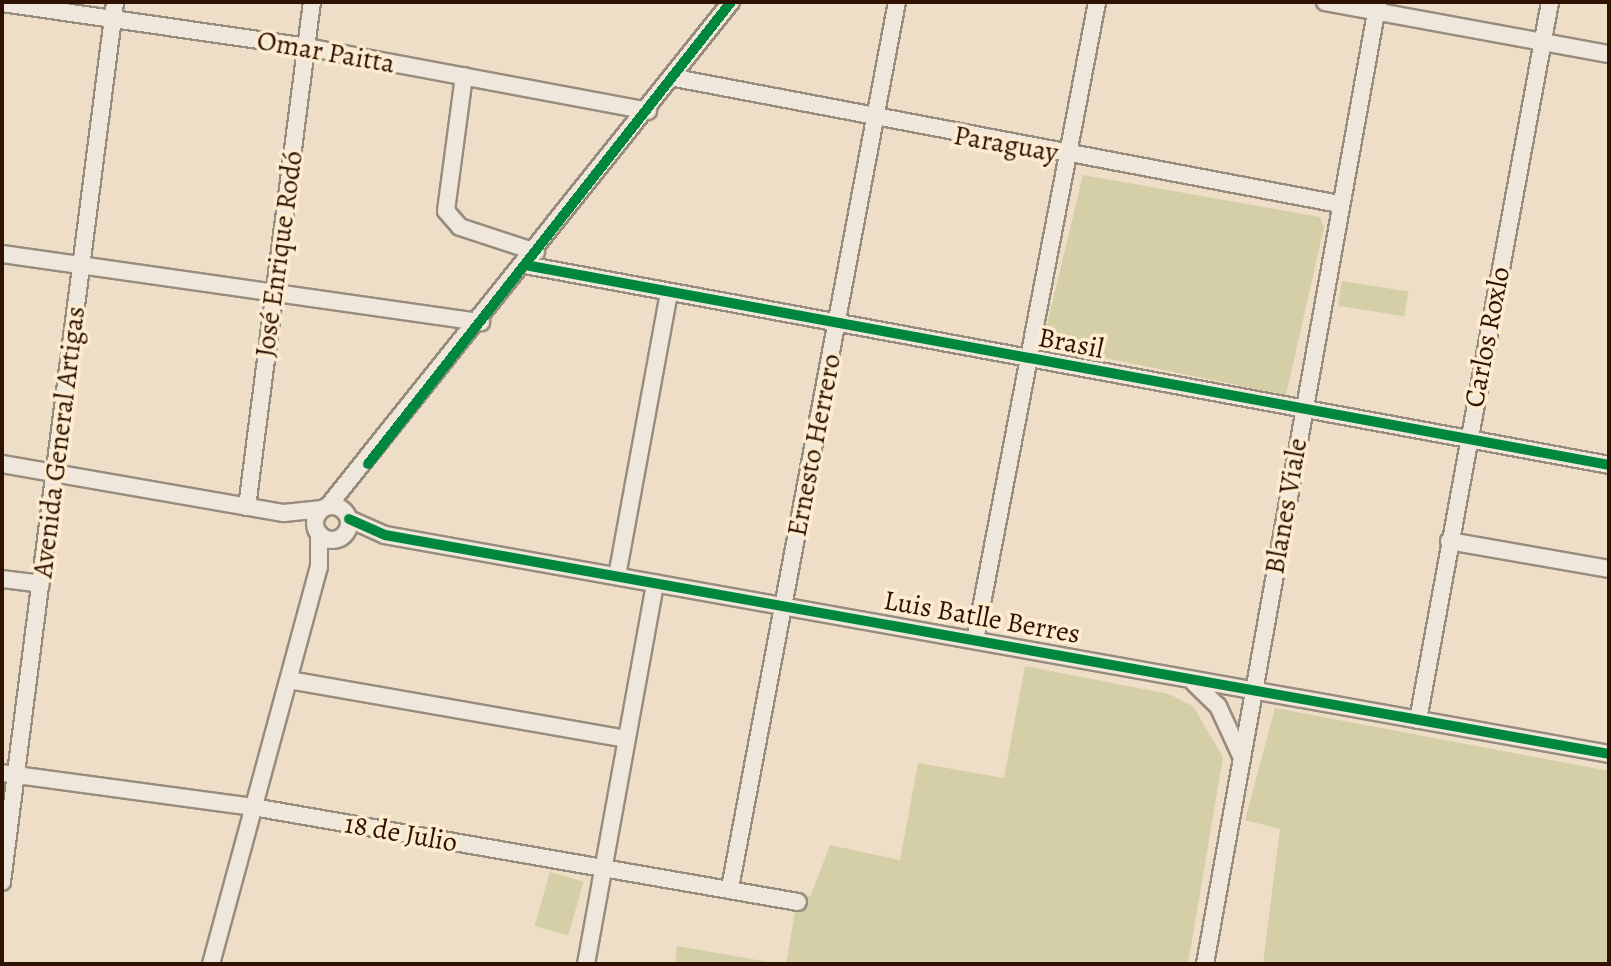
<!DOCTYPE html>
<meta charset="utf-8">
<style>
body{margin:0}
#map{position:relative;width:1611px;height:966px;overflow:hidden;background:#eedec7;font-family:Alegreya,serif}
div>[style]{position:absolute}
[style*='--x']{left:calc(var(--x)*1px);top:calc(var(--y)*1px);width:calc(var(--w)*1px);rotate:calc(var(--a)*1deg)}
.green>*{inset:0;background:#d5cfa8;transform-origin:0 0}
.roads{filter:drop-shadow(2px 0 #988c7d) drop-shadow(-2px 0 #988c7d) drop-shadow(0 2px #988c7d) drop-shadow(0 -2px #988c7d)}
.minor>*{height:16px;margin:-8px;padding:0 8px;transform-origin:8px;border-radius:8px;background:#efe7dc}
.minor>.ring{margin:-8px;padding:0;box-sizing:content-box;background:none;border:16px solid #efe7dc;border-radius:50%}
.cycleway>*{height:10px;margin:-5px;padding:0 5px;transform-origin:5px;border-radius:5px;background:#00873e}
span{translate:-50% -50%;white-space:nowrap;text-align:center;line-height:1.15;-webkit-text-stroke:7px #feecd1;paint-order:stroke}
.street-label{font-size:28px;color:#2f1202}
.frame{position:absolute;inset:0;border:4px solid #2f1202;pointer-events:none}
</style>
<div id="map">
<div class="green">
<div style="clip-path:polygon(1083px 175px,1320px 217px,1324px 228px,1286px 395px,1042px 345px)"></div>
<div style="left:1342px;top:281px;width:67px;height:25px;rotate:9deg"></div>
<div style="clip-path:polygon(1025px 666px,1169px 694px,1193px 706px,1223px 757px,1188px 964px,786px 964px,796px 906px,811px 895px,830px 845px,900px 860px,918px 763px,1004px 778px)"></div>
<div style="clip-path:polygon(1275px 708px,1609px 771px,1609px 964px,1263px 964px,1280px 829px,1245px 820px)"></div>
<div style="left:550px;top:872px;width:35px;height:56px;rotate:16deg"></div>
<div style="clip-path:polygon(677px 946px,780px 964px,675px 964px)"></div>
</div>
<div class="roads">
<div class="minor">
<div style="--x:1325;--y:2;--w:289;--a:10.4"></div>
<div style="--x:2;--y:3;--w:308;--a:8.2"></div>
<div style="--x:307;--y:47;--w:347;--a:10.6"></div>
<div style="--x:464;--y:76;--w:136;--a:97.6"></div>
<div style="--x:446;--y:211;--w:21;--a:49"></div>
<div style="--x:460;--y:227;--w:80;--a:18.2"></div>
<div style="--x:675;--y:78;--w:676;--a:10.74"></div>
<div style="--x:2;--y:254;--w:484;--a:8.1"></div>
<div style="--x:525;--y:265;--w:1102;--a:10.45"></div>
<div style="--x:2;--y:464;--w:286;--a:9.9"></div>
<div style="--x:284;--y:513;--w:36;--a:-6"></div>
<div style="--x:329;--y:505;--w:644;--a:-51.37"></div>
<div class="ring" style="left:315px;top:506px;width:18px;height:18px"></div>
<div style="--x:247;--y:507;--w:509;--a:-82.67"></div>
<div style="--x:349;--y:519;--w:39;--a:24"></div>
<div style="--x:385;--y:535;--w:1243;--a:10.14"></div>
<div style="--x:1449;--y:541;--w:162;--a:9.9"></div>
<div style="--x:617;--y:576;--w:287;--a:-79.6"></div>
<div style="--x:2;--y:579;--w:39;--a:7"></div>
<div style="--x:975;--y:640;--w:650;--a:-79.17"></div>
<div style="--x:289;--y:680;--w:342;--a:9.9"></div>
<div style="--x:1194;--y:683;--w:33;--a:44"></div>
<div style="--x:1218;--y:706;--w:55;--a:65.3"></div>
<div style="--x:1418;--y:720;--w:730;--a:-79.58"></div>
<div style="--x:2;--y:773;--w:253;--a:7.7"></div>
<div style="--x:253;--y:807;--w:553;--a:9.89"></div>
<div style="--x:2;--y:882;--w:887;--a:-82.68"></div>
<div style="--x:730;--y:888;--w:902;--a:-79.33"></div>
<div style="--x:211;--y:964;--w:411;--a:-74.8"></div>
<div style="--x:319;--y:567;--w:33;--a:-90"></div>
<div style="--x:586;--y:964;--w:387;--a:-79.7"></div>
<div style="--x:1205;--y:964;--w:977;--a:-79.81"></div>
</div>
</div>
<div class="cycleway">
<div style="--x:525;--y:265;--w:1102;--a:10.45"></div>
<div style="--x:368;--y:464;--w:588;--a:-51.84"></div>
<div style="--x:349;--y:519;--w:39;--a:24"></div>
<div style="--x:385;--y:535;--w:1243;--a:10.14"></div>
</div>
<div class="street-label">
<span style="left:326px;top:52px;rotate:10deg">Omar Paitta</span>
<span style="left:1006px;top:144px;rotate:10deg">Paraguay</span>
<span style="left:279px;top:254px;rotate:-82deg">José Enrique Rodó</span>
<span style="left:1487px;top:337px;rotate:-79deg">Carlos Roxlo</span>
<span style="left:1071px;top:343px;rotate:11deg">Brasil</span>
<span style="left:59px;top:442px;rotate:-83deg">Avenida General Artigas</span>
<span style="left:814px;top:445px;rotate:-79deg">Ernesto Herrero</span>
<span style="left:1286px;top:506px;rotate:-80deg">Blanes Viale</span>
<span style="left:982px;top:617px;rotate:10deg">Luis Batlle Berres</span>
<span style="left:401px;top:833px;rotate:10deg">18 de Julio</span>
</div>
<div class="frame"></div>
</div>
